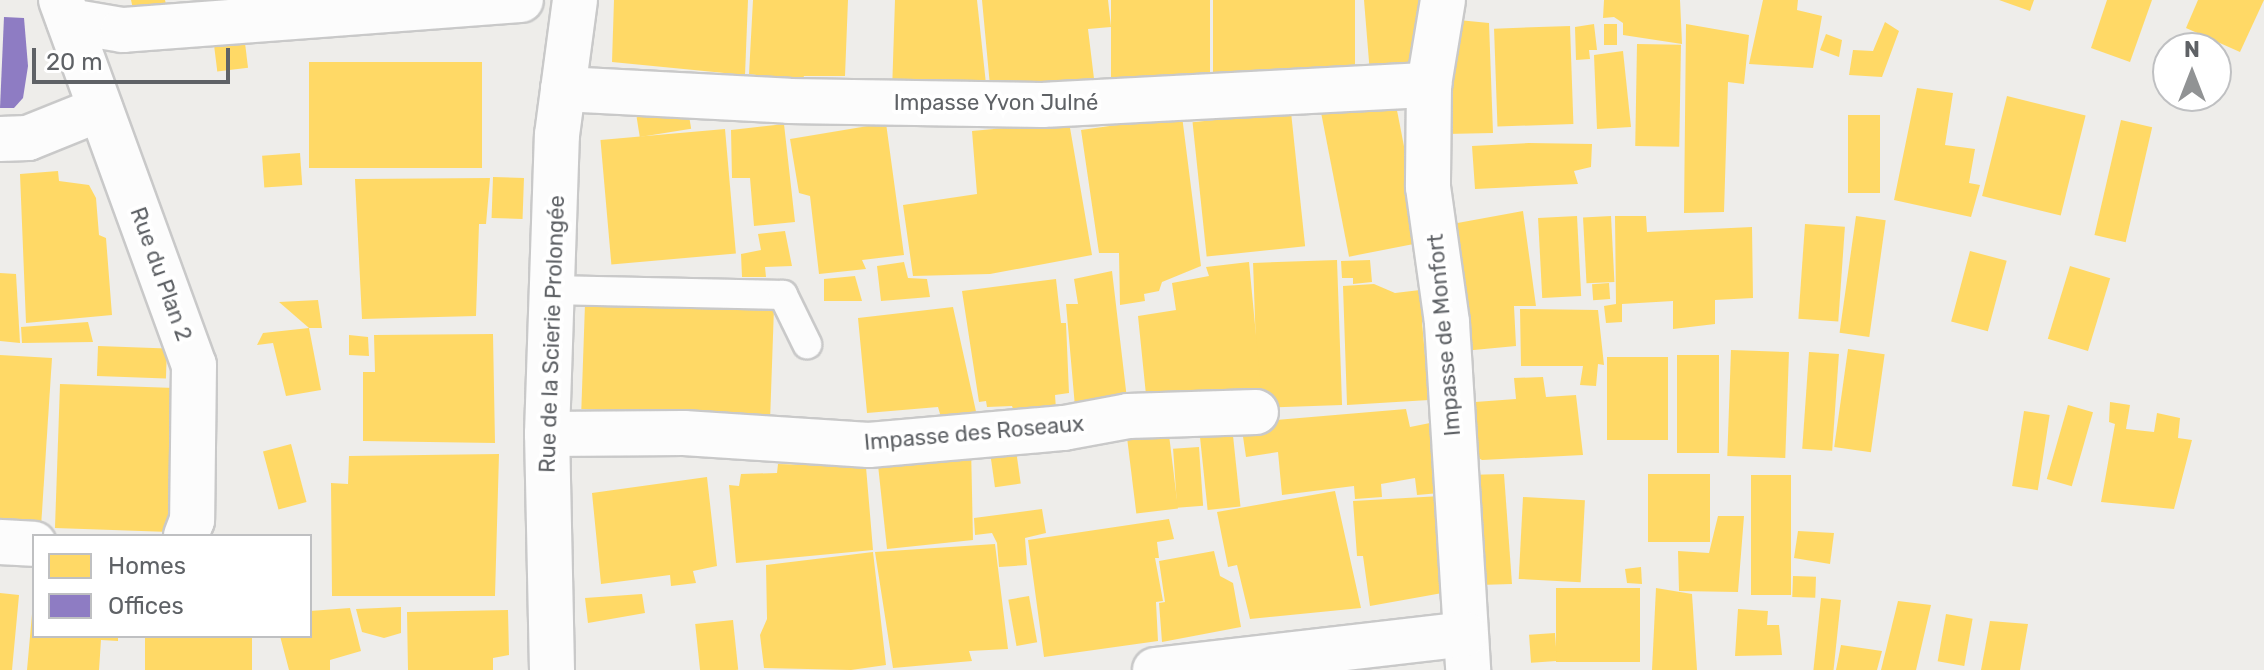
<!DOCTYPE html>
<meta charset="utf-8">
<style>
body{margin:0}
#map{position:relative;width:2264px;height:670px;overflow:hidden;background:#eeedea;font-family:Rubik,sans-serif}
div>[style]{position:absolute}
[style*='--x']{left:calc(var(--x)*1px);top:calc(var(--y)*1px);width:calc(var(--w)*1px);rotate:calc(var(--a)*1deg)}
.homes>*{inset:0;background:#ffd966;transform-origin:0 0}
.offices>*{inset:0;background:#8e7cc3}
.roads{filter:drop-shadow(2px 0 #c9c9c9) drop-shadow(-2px 0 #c9c9c9) drop-shadow(0 2px #c9c9c9) drop-shadow(0 -2px #c9c9c9)}
.lane>*{height:28px;margin:-14px;padding:0 14px;transform-origin:14px;border-radius:14px;background:#fcfcfc}
.street>*{height:44px;margin:-22px;padding:0 22px;transform-origin:22px;border-radius:22px;background:#fcfcfc}
span{translate:-50% -50%;white-space:nowrap;text-align:center;line-height:1.15;-webkit-text-stroke:8px #fff;paint-order:stroke}
.street-label{font-size:22px;color:#5f6266}
.legend{position:absolute;left:32px;top:534px;width:280px;height:104px;box-sizing:border-box;background:#fff;border:2px solid #bfc0c2;margin:0;padding:10px 14px;list-style:none;font-size:24px;color:#5f6266}
.legend li{display:flex;align-items:center;gap:16px;height:40px}
.legend b{width:40px;border:2px solid #bfc0c2}
.north{position:absolute;left:2152px;top:32px;width:80px;height:80px;box-sizing:border-box;background:#fff;border:2px solid #bfc0c2;border-radius:50%;rotate:0deg;font-size:22px;font-weight:700;line-height:32px;text-align:center;color:#5f6266}
.north::after{content:'';display:block;margin:auto;width:28px;height:36px;background:#919394;clip-path:polygon(50% 0,100% 100%,50% 72%,0 100%)}
.scale{position:absolute;left:32px;top:48px;width:198px;height:36px;box-sizing:border-box;border:4px solid #5f6266;border-top:0;padding-left:10px;font-size:24px;line-height:28px;white-space:nowrap;color:#5f6266;-webkit-text-stroke:6px #fff;paint-order:stroke}
</style>
<div id="map">
<div class="homes">
<div style="clip-path:polygon(131px 0,165px 0,166px 4px,133px 9px)"></div>
<div style="clip-path:polygon(614px 0,748px 0,745px 75px,612px 62px)"></div>
<div style="clip-path:polygon(753px 0,848px 0,845px 76px,804px 76px,802px 81px,749px 74px)"></div>
<div style="clip-path:polygon(895px 0,977px 0,986px 84px,892px 92px)"></div>
<div style="clip-path:polygon(982px 0,1108px 0,1111px 27px,1088px 29px,1095px 87px,990px 86px)"></div>
<div style="left:1111px;top:0;width:99px;height:89px"></div>
<div style="left:1213px;top:0;width:142px;height:82px"></div>
<div style="clip-path:polygon(1364px 0,1420px 0,1415px 70px,1370px 74px)"></div>
<div style="clip-path:polygon(1604px 0,1680px 0,1682px 44px,1623px 35px,1623px 23px,1614px 17px,1603px 18px)"></div>
<div style="clip-path:polygon(1763px 0,1798px 0,1797px 10px,1822px 16px,1813px 68px,1749px 64px)"></div>
<div style="clip-path:polygon(1999px 0,2034px 0,2030px 11px)"></div>
<div style="clip-path:polygon(2107px 0,2152px 0,2130px 62px,2091px 48px)"></div>
<div style="clip-path:polygon(2198px 0,2264px 0,2240px 52px,2186px 28px)"></div>
<div style="clip-path:polygon(1448px 19px,1489px 23px,1493px 133px,1446px 134px)"></div>
<div style="clip-path:polygon(1885px 22px,1899px 31px,1882px 77px,1849px 75px,1853px 50px,1873px 51px)"></div>
<div style="clip-path:polygon(1594px 24px,1597px 50px,1589px 50px,1590px 59px,1576px 60px,1575px 27px)"></div>
<div style="left:1604px;top:24px;width:13px;height:21px"></div>
<div style="clip-path:polygon(1686px 24px,1749px 35px,1744px 84px,1728px 82px,1724px 212px,1684px 213px)"></div>
<div style="left:1570px;top:26px;width:98px;height:76px;rotate:88deg"></div>
<div style="clip-path:polygon(1826px 34px,1842px 40px,1839px 57px,1820px 50px)"></div>
<div style="left:245px;top:43px;width:25px;height:31px;rotate:83deg"></div>
<div style="left:1637px;top:44px;width:44px;height:102px;rotate:1deg"></div>
<div style="clip-path:polygon(2166px 50px,2168px 51px,2168px 82px,2154px 76px)"></div>
<div style="clip-path:polygon(1623px 51px,1631px 127px,1597px 129px,1594px 55px)"></div>
<div style="clip-path:polygon(2216px 56px,2226px 59px,2217px 90px,2216px 89px)"></div>
<div style="left:482px;top:62px;width:106px;height:173px;rotate:90deg"></div>
<div style="clip-path:polygon(1917px 88px,1953px 93px,1945px 145px,1975px 149px,1969px 183px,1980px 185px,1971px 217px,1894px 200px)"></div>
<div style="left:2007px;top:96px;width:81px;height:103px;rotate:14deg"></div>
<div style="left:1395px;top:100px;width:145px;height:75px;rotate:79deg"></div>
<div style="left:688px;top:109px;width:20px;height:52px;rotate:81deg"></div>
<div style="left:1291px;top:112px;width:135px;height:99px;rotate:84deg"></div>
<div style="left:1848px;top:115px;width:32px;height:78px"></div>
<div style="clip-path:polygon(1182px 116px,1201px 266px,1162px 282px,1159px 291px,1144px 294px,1145px 301px,1120px 305px,1119px 253px,1099px 253px,1081px 130px)"></div>
<div style="left:2121px;top:120px;width:32px;height:118px;rotate:13deg"></div>
<div style="clip-path:polygon(1069px 122px,1092px 255px,990px 274px,913px 276px,903px 205px,977px 194px,972px 131px)"></div>
<div style="clip-path:polygon(886px 123px,904px 255px,862px 260px,866px 269px,819px 274px,810px 196px,799px 193px,790px 139px)"></div>
<div style="clip-path:polygon(784px 124px,795px 222px,754px 226px,750px 178px,732px 178px,731px 130px)"></div>
<div style="left:725px;top:129px;width:125px;height:125px;rotate:85deg"></div>
<div style="clip-path:polygon(1529px 143px,1592px 144px,1591px 167px,1574px 171px,1578px 184px,1475px 189px,1472px 146px)"></div>
<div style="left:300px;top:153px;width:32px;height:38px;rotate:86deg"></div>
<div style="clip-path:polygon(58px 171px,59px 181px,89px 185px,96px 198px,99px 235px,106px 238px,112px 315px,26px 323px,20px 174px)"></div>
<div style="left:493px;top:177px;width:31px;height:41px;rotate:2deg"></div>
<div style="clip-path:polygon(490px 178px,486px 224px,479px 224px,476px 316px,362px 319px,355px 179px)"></div>
<div style="clip-path:polygon(1523px 211px,1536px 306px,1514px 306px,1516px 346px,1463px 351px,1452px 224px)"></div>
<div style="left:1577px;top:216px;width:80px;height:39px;rotate:87deg"></div>
<div style="left:1611px;top:216px;width:66px;height:28px;rotate:87deg"></div>
<div style="clip-path:polygon(1615px 216px,1646px 216px,1647px 232px,1752px 227px,1753px 298px,1715px 300px,1715px 324px,1673px 329px,1673px 301px,1622px 304px,1622px 322px,1606px 323px,1604px 306px,1616px 304px)"></div>
<div style="left:1856px;top:216px;width:30px;height:118px;rotate:8deg"></div>
<div style="left:1805px;top:224px;width:40px;height:95px;rotate:4deg"></div>
<div style="clip-path:polygon(785px 231px,792px 266px,765px 267px,766px 277px,742px 277px,741px 254px,761px 250px,758px 234px)"></div>
<div style="left:1970px;top:251px;width:38px;height:73px;rotate:15deg"></div>
<div style="left:1337px;top:260px;width:145px;height:84px;rotate:88deg"></div>
<div style="clip-path:polygon(1370px 260px,1372px 282px,1353px 284px,1353px 278px,1342px 278px,1341px 261px)"></div>
<div style="clip-path:polygon(904px 262px,908px 278px,927px 279px,930px 297px,881px 301px,877px 266px)"></div>
<div style="clip-path:polygon(1249px 262px,1262px 398px,1146px 395px,1138px 316px,1176px 310px,1172px 283px,1209px 276px,1206px 267px)"></div>
<div style="left:2070px;top:266px;width:42px;height:76px;rotate:17deg"></div>
<div style="clip-path:polygon(1112px 271px,1127px 399px,1075px 407px,1066px 304px,1078px 304px,1074px 279px)"></div>
<div style="clip-path:polygon(0 273px,16px 274px,20px 343px,0 341px)"></div>
<div style="clip-path:polygon(855px 276px,862px 301px,824px 301px,824px 279px)"></div>
<div style="clip-path:polygon(1056px 279px,1061px 323px,1066px 323px,1069px 393px,1055px 395px,1056px 409px,1014px 412px,1012px 406px,987px 407px,986px 401px,979px 402px,962px 291px)"></div>
<div style="left:1609px;top:283px;width:16px;height:17px;rotate:86deg"></div>
<div style="clip-path:polygon(1374px 284px,1395px 293px,1420px 290px,1429px 322px,1422px 322px,1429px 400px,1347px 405px,1343px 286px)"></div>
<div style="clip-path:polygon(318px 300px,322px 328px,309px 328px,279px 302px)"></div>
<div style="left:585px;top:304px;width:189px;height:105px;rotate:2deg"></div>
<div style="clip-path:polygon(953px 307px,977px 416px,942px 421px,938px 407px,867px 413px,858px 318px)"></div>
<div style="clip-path:polygon(1520px 309px,1598px 310px,1604px 365px,1598px 364px,1596px 386px,1580px 385px,1583px 366px,1521px 366px)"></div>
<div style="clip-path:polygon(88px 322px,93px 342px,22px 343px,21px 327px)"></div>
<div style="clip-path:polygon(309px 328px,321px 390px,286px 396px,273px 343px,257px 345px,263px 333px)"></div>
<div style="clip-path:polygon(493px 334px,495px 443px,363px 441px,363px 372px,375px 372px,374px 335px)"></div>
<div style="clip-path:polygon(349px 335px,368px 337px,369px 356px,349px 355px)"></div>
<div style="left:98px;top:346px;width:69px;height:30px;rotate:2deg"></div>
<div style="left:1848px;top:349px;width:37px;height:99px;rotate:8deg"></div>
<div style="left:1731px;top:350px;width:58px;height:106px;rotate:2deg"></div>
<div style="left:1809px;top:352px;width:30px;height:97px;rotate:4deg"></div>
<div style="clip-path:polygon(0 355px,52px 358px,41px 527px,0 524px)"></div>
<div style="left:1677px;top:355px;width:42px;height:98px"></div>
<div style="left:1668px;top:357px;width:83px;height:61px;rotate:90deg"></div>
<div style="clip-path:polygon(1543px 377px,1546px 397px,1576px 395px,1583px 455px,1482px 460px,1468px 452px,1465px 435px,1476px 427px,1475px 402px,1516px 399px,1514px 378px)"></div>
<div style="left:60px;top:384px;width:115px;height:144px;rotate:2deg"></div>
<div style="clip-path:polygon(2110px 402px,2130px 405px,2126px 429px,2154px 432px,2157px 413px,2180px 418px,2178px 438px,2192px 440px,2174px 509px,2101px 502px,2115px 424px,2109px 422px)"></div>
<div style="left:2068px;top:405px;width:26px;height:77px;rotate:16deg"></div>
<div style="clip-path:polygon(1406px 409px,1410px 427px,1435px 422px,1440px 493px,1417px 495px,1415px 478px,1381px 484px,1382px 497px,1355px 499px,1354px 486px,1282px 495px,1278px 452px,1246px 457px,1241px 423px)"></div>
<div style="left:2024px;top:411px;width:26px;height:76px;rotate:9deg"></div>
<div style="left:1232px;top:426px;width:81px;height:33px;rotate:84deg"></div>
<div style="left:1169px;top:435px;width:74px;height:42px;rotate:83deg"></div>
<div style="left:1015px;top:443px;width:41px;height:26px;rotate:82deg"></div>
<div style="left:291px;top:444px;width:60px;height:29px;rotate:75deg"></div>
<div style="clip-path:polygon(971px 446px,973px 540px,887px 549px,878px 465px)"></div>
<div style="left:1199px;top:447px;width:59px;height:26px;rotate:86deg"></div>
<div style="clip-path:polygon(499px 454px,495px 596px,332px 596px,331px 483px,348px 484px,349px 456px)"></div>
<div style="clip-path:polygon(778px 464px,866px 467px,873px 550px,736px 563px,729px 485px,739px 486px,741px 474px,777px 473px)"></div>
<div style="clip-path:polygon(1504px 474px,1512px 584px,1479px 585px,1466px 475px)"></div>
<div style="left:1710px;top:474px;width:68px;height:62px;rotate:90deg"></div>
<div style="left:1751px;top:475px;width:40px;height:120px"></div>
<div style="clip-path:polygon(707px 477px,717px 566px,693px 571px,696px 583px,671px 586px,670px 575px,601px 584px,592px 493px)"></div>
<div style="clip-path:polygon(1335px 491px,1361px 608px,1250px 619px,1237px 565px,1228px 567px,1217px 512px)"></div>
<div style="clip-path:polygon(1441px 496px,1448px 592px,1370px 606px,1363px 556px,1357px 556px,1353px 501px)"></div>
<div style="left:1523px;top:497px;width:62px;height:82px;rotate:3deg"></div>
<div style="clip-path:polygon(1042px 509px,1046px 533px,1025px 538px,1027px 565px,999px 567px,997px 543px,992px 533px,975px 535px,974px 518px)"></div>
<div style="clip-path:polygon(1718px 516px,1744px 516px,1738px 592px,1679px 591px,1678px 551px,1709px 553px)"></div>
<div style="clip-path:polygon(1169px 519px,1174px 539px,1157px 542px,1159px 558px,1155px 558px,1163px 601px,1156px 602px,1158px 641px,1044px 657px,1028px 540px)"></div>
<div style="clip-path:polygon(1798px 531px,1834px 533px,1830px 564px,1794px 558px)"></div>
<div style="clip-path:polygon(995px 544px,1008px 649px,969px 651px,972px 661px,893px 668px,875px 552px)"></div>
<div style="clip-path:polygon(1214px 551px,1220px 576px,1233px 583px,1241px 627px,1162px 642px,1159px 603px,1165px 602px,1159px 561px)"></div>
<div style="clip-path:polygon(873px 552px,886px 665px,851px 670px,764px 668px,760px 635px,767px 619px,766px 565px)"></div>
<div style="clip-path:polygon(1641px 567px,1642px 584px,1627px 583px,1625px 569px)"></div>
<div style="left:1793px;top:576px;width:23px;height:21px;rotate:2deg"></div>
<div style="left:1640px;top:588px;width:74px;height:84px;rotate:90deg"></div>
<div style="clip-path:polygon(1656px 588px,1692px 594px,1697px 670px,1652px 670px)"></div>
<div style="clip-path:polygon(0 593px,19px 595px,12px 670px,0 670px)"></div>
<div style="clip-path:polygon(642px 594px,645px 613px,588px 623px,585px 598px)"></div>
<div style="left:1029px;top:596px;width:47px;height:21px;rotate:80deg"></div>
<div style="left:1821px;top:598px;width:20px;height:73px;rotate:6deg"></div>
<div style="clip-path:polygon(1898px 601px,1931px 605px,1916px 670px,1881px 670px)"></div>
<div style="clip-path:polygon(401px 607px,401px 633px,384px 638px,362px 632px,356px 609px)"></div>
<div style="clip-path:polygon(350px 608px,361px 651px,330px 660px,330px 670px,289px 670px,280px 636px,310px 636px,310px 611px)"></div>
<div style="clip-path:polygon(1738px 609px,1768px 611px,1767px 625px,1779px 625px,1782px 655px,1735px 656px)"></div>
<div style="clip-path:polygon(508px 610px,509px 655px,493px 658px,493px 670px,408px 670px,407px 612px)"></div>
<div style="clip-path:polygon(32px 614px,34px 636px,118px 636px,118px 641px,101px 640px,99px 670px,27px 670px)"></div>
<div style="left:1946px;top:614px;width:27px;height:48px;rotate:10deg"></div>
<div style="left:733px;top:620px;width:50px;height:38px;rotate:84deg"></div>
<div style="clip-path:polygon(1990px 621px,2028px 624px,2020px 670px,1981px 670px)"></div>
<div style="left:1555px;top:633px;width:28px;height:26px;rotate:86deg"></div>
<div style="left:145px;top:636px;width:107px;height:34px"></div>
<div style="clip-path:polygon(1841px 645px,1882px 651px,1877px 670px,1836px 670px)"></div>
</div>
<div class="offices">
<div style="clip-path:polygon(4px 17px,24px 18px,28px 66px,23px 98px,14px 108px,0 108px)"></div>
</div>
<div class="roads">
<div class="lane">
<div style="--x:552;--y:290;--w:231;--a:1.2"></div>
<div style="--x:783;--y:295;--w:55;--a:63.9"></div>
</div>
<div class="street">
<div style="--x:61;--y:0;--w:388;--a:70"></div>
<div style="--x:194;--y:365;--w:155;--a:90.7"></div>
<div style="--x:192;--y:520;--w:17;--a:111"></div>
<div style="--x:1443;--y:0;--w:86;--a:99.4"></div>
<div style="--x:1429;--y:85;--w:102;--a:90.6"></div>
<div style="--x:1428;--y:187;--w:137;--a:82"></div>
<div style="--x:1447;--y:323;--w:348;--a:86.5"></div>
<div style="--x:69;--y:21;--w:55;--a:9.5"></div>
<div style="--x:123;--y:30;--w:399;--a:-4.3"></div>
<div style="--x:563;--y:89;--w:226;--a:3"></div>
<div style="--x:789;--y:101;--w:253;--a:0.9"></div>
<div style="--x:1042;--y:105;--w:388;--a:-3"></div>
<div style="--x:0;--y:139;--w:28;--a:-2"></div>
<div style="--x:28;--y:138;--w:78;--a:-21.9"></div>
<div style="--x:547;--y:434;--w:137;--a:-0.4"></div>
<div style="--x:684;--y:433;--w:185;--a:3.7"></div>
<div style="--x:869;--y:445;--w:196;--a:-5"></div>
<div style="--x:1064;--y:428;--w:65;--a:-10.6"></div>
<div style="--x:1128;--y:416;--w:128;--a:-1.8"></div>
<div style="--x:0;--y:542;--w:34;--a:3"></div>
<div style="--x:552;--y:670;--w:236;--a:-91.2"></div>
<div style="--x:547;--y:434;--w:299;--a:-88.1"></div>
<div style="--x:557;--y:135;--w:136;--a:-82.4"></div>
<div style="--x:1155;--y:670;--w:312;--a:-6.6"></div>
</div>
</div>
<div class="street-label">
<span style="left:996px;top:103px">Impasse Yvon Julné</span>
<span style="left:161px;top:274px;rotate:70deg">Rue du Plan 2</span>
<span style="left:552px;top:334px;rotate:-88deg">Rue de la Scierie Prolongée</span>
<span style="left:1444px;top:335px;rotate:-95deg">Impasse de Monfort</span>
<span style="left:974px;top:433px;rotate:-5deg">Impasse des Roseaux</span>
</div>
<ul class="legend">
<li><b style="height:22px;background:#ffd966"></b>Homes</li>
<li><b style="height:22px;background:#8e7cc3"></b>Offices</li>
</ul>
<div class="north">N</div>
<div class="scale">20 m</div>
</div>
